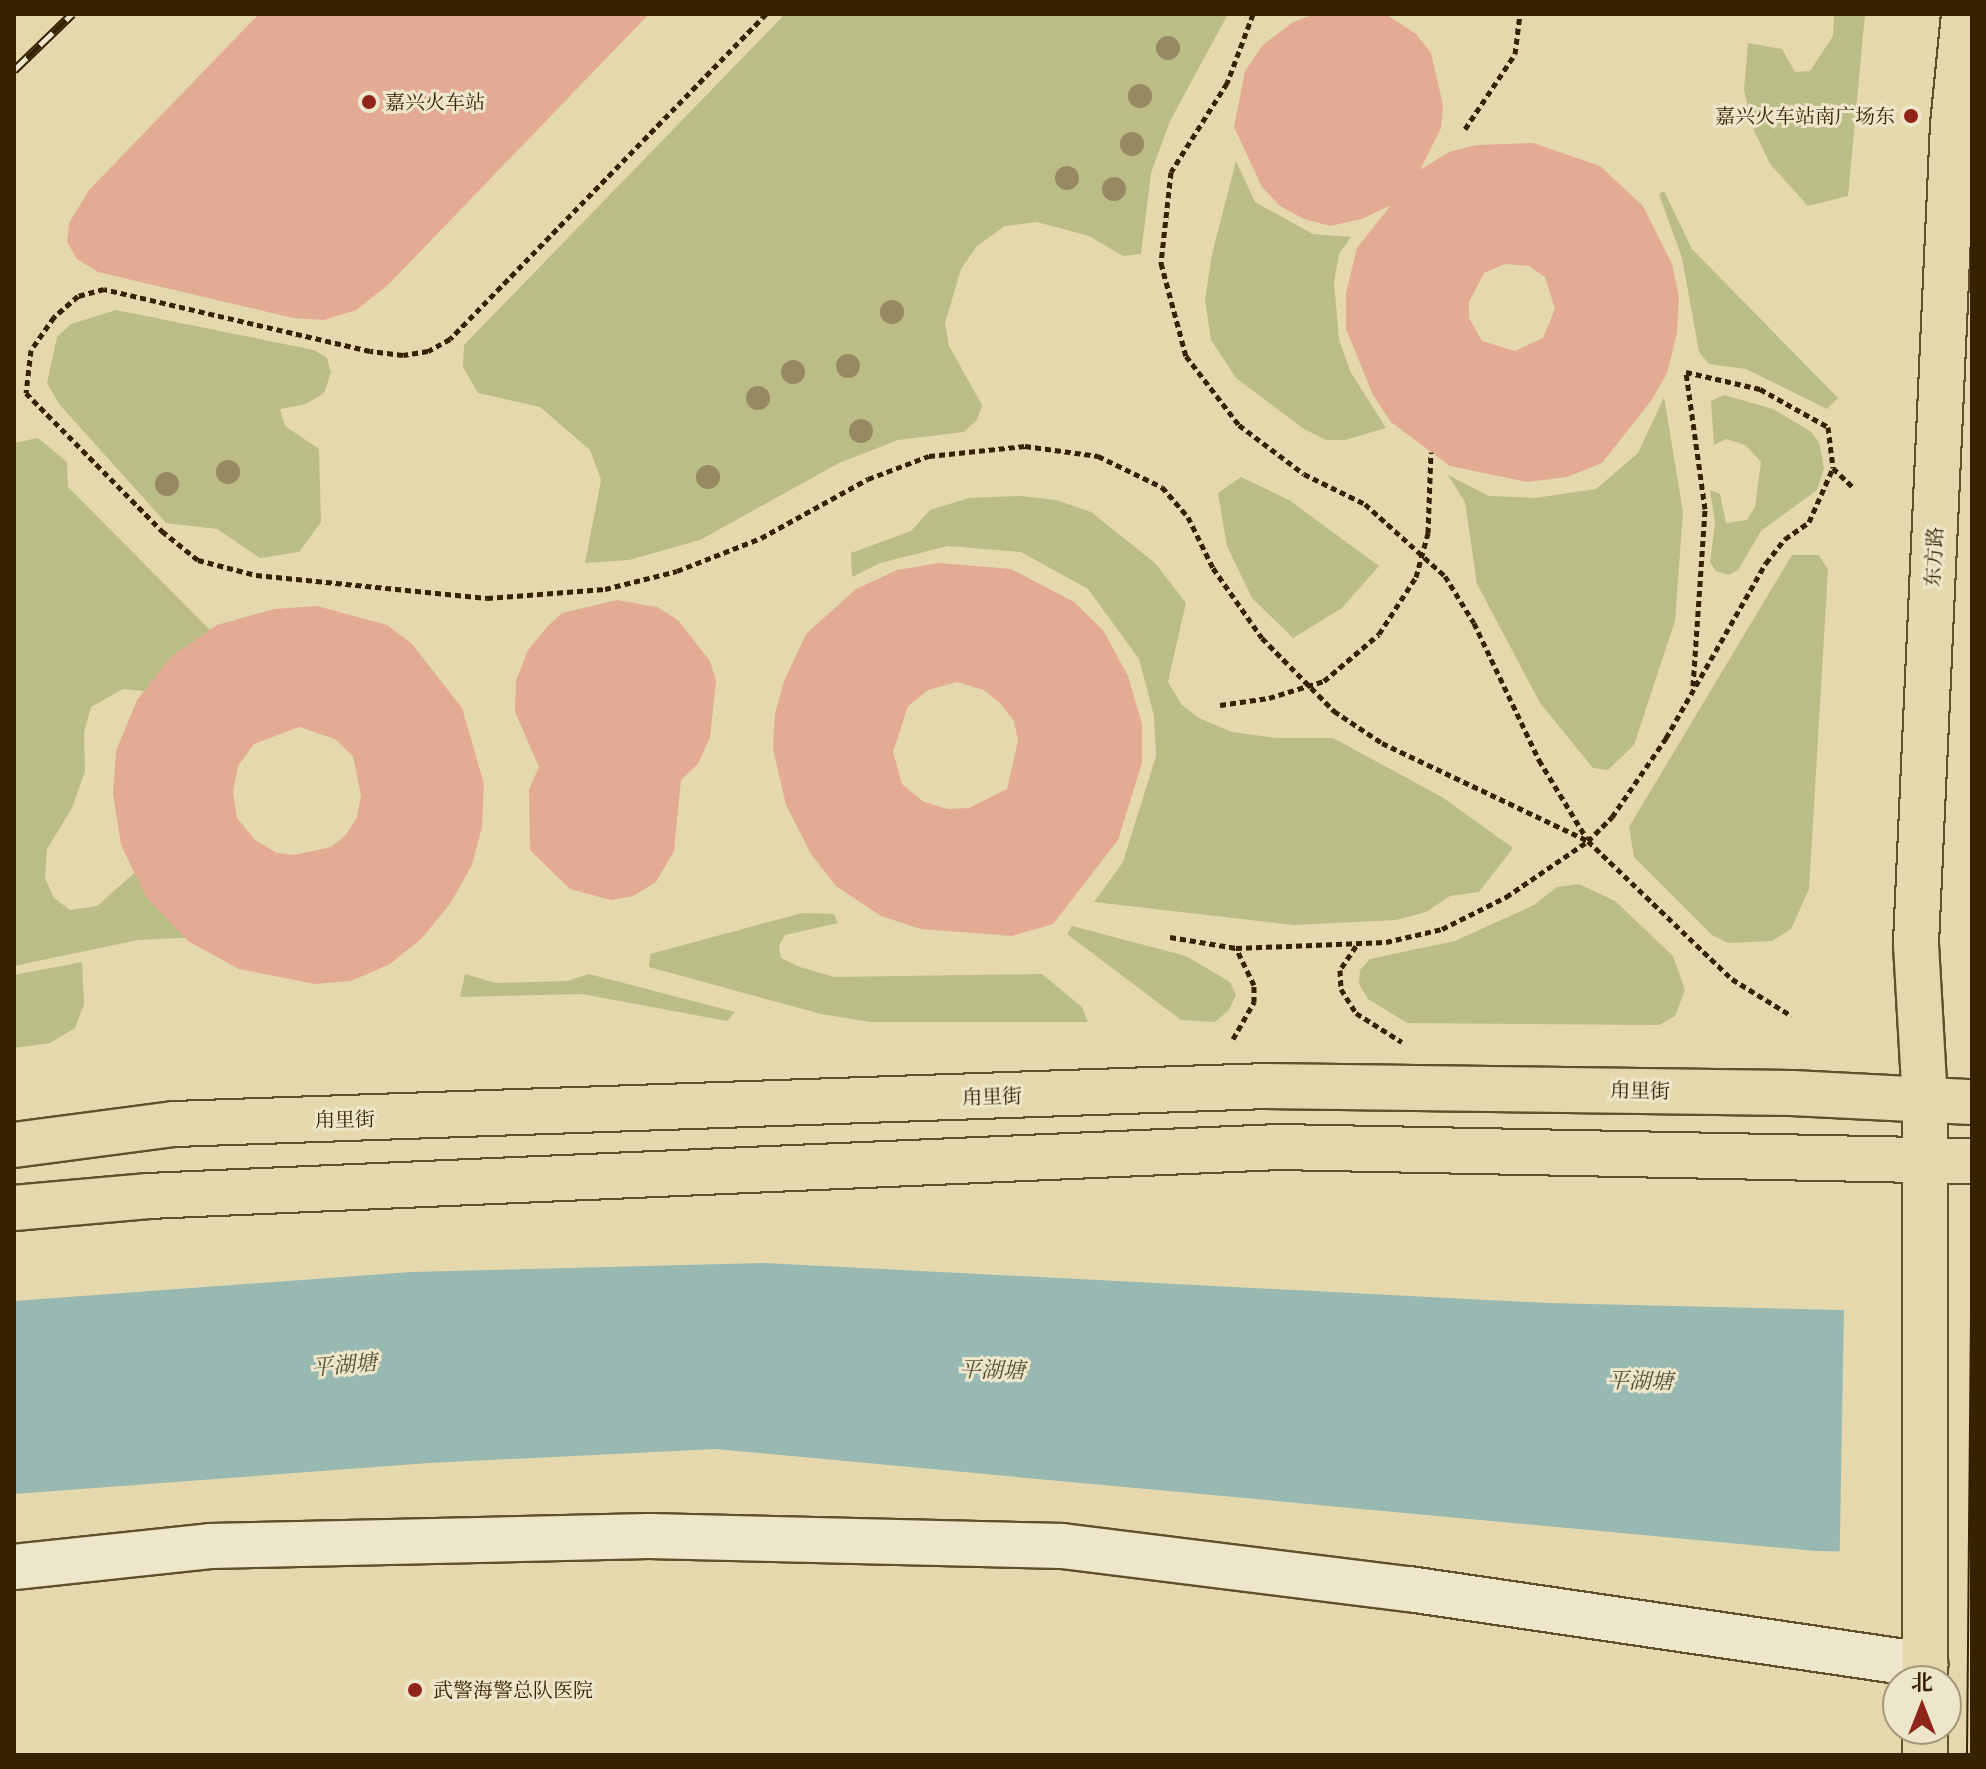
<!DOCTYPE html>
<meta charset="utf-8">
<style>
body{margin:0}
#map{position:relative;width:1986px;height:1769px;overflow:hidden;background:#e5d8ad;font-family:"Libre Caslon Text","Noto Serif SC",serif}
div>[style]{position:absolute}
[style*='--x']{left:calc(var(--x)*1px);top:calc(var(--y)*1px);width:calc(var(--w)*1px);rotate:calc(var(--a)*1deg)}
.green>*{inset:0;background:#bbbd86}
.water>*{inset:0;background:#97b9b1}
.pier>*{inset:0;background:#e5d8ad;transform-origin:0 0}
.building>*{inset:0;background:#e3ab93}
.path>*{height:5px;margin-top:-2.5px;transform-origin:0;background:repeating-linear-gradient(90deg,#362100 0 6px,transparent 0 10px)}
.roads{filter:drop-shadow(2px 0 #624f2b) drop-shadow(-2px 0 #624f2b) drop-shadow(0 2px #624f2b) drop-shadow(0 -2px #624f2b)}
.street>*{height:44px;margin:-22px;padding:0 22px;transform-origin:22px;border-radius:22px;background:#eee6ca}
.primary>*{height:44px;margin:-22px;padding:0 22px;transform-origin:22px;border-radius:22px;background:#e5d8ad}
.tram>*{height:2px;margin:-1px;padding:0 1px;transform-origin:1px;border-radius:1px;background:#362100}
.rail>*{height:9px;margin-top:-4.5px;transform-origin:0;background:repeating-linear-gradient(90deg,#eee6ca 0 18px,#362100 0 36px);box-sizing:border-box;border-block:2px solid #362100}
.path-bridge>*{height:5px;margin-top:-2.5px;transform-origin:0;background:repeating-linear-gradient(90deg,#362100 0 6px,transparent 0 10px)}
.trees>*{width:24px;height:24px;margin:-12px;border-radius:50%;background:#978961}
.dots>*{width:22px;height:22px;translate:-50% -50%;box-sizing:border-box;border:4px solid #eee6ca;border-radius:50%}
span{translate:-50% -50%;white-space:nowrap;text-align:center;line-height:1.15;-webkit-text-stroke:6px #eee6ca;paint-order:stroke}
.poi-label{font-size:20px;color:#362100}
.left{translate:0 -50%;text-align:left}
.right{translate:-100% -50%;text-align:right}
.street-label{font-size:20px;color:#362100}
.water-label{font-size:22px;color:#534f35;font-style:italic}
.frame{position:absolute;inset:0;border:16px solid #362100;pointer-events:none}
.north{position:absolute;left:1882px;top:1665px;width:80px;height:80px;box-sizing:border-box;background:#eee6ca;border:2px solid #a49779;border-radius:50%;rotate:0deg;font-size:22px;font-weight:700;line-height:32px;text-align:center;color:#362100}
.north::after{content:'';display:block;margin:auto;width:28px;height:36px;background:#8f2418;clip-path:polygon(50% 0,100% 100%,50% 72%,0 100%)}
</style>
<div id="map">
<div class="green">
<div style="clip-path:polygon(785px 14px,1228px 14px,1170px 121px,1151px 173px,1141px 254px,1123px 256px,1089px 236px,1037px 222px,1005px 226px,977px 246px,961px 269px,945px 323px,949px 346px,982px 405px,977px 420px,964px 432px,898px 440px,839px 463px,700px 540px,629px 560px,585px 563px,601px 480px,590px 450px,540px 407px,478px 393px,463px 367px,464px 345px)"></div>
<div style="clip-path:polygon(1834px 14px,1865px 14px,1848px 196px,1808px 206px,1770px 164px,1752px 126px,1744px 89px,1748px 43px,1782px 49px,1795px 72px,1810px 71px,1833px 36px)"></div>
<div style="clip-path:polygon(1236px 161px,1255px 202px,1313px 234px,1351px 237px,1339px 254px,1334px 282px,1339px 339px,1350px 371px,1386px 428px,1345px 440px,1326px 440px,1304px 429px,1236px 378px,1211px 340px,1205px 300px,1212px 254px)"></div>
<div style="clip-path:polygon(1664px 191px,1692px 249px,1838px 398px,1827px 409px,1746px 369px,1709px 364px,1699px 352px,1682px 258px,1659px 194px)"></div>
<div style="clip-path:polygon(116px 310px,314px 350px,327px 358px,331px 373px,324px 393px,306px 404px,280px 409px,285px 426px,319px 449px,321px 522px,299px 552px,260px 558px,217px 529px,166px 523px,59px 404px,47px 383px,57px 337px,71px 324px)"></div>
<div style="clip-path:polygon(1724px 395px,1773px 409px,1810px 431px,1819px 442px,1824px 468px,1817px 490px,1761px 531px,1738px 570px,1729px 575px,1716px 571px,1710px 562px,1715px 523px,1710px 490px,1720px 494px,1726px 523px,1747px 520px,1755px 507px,1761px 462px,1745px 445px,1726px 439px,1714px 445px,1711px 401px)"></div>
<div style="clip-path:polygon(1664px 397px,1683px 512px,1675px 621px,1634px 745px,1608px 770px,1593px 768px,1540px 703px,1477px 584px,1465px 502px,1448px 475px,1489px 496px,1535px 498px,1596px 489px,1638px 453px)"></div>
<div style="clip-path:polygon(38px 438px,67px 462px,68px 487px,218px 638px,172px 694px,123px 689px,91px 707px,84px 733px,85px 771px,72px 808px,47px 849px,45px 878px,54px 898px,70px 910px,97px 906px,169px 842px,240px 935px,138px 940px,14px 966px,14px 443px)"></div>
<div style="clip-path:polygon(1241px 477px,1289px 500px,1379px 566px,1342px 608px,1293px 638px,1252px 598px,1227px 546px,1218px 493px)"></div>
<div style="clip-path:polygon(1020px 496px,1056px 500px,1091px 512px,1155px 563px,1186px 603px,1168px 682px,1182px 705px,1199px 718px,1232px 732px,1276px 738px,1333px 738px,1442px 797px,1513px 848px,1479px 892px,1450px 896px,1426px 912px,1396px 920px,1294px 925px,1094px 902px,1123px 862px,1156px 756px,1154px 716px,1139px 659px,1088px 589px,1021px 552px,948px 546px,880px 563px,852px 577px,851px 553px,911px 531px,930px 510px,969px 498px)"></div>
<div style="clip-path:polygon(1792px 555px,1819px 555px,1828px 570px,1809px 889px,1791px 929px,1772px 941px,1728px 943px,1712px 935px,1634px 857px,1629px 827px)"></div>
<div style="clip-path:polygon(1579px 884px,1615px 901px,1673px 956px,1685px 990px,1675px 1016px,1659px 1025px,1407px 1023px,1368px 999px,1359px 984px,1360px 970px,1370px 959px,1455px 941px,1534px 905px,1557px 887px)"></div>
<div style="clip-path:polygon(802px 913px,834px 914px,838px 923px,785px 935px,779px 946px,781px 958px,800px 967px,834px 977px,1042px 974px,1082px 1007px,1088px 1022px,870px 1022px,821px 1014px,649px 967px,650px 954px)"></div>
<div style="clip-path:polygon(1072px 926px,1186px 956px,1230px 982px,1236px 995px,1229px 1010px,1215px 1022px,1181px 1020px,1067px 934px)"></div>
<div style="clip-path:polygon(82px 962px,84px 1004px,75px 1028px,50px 1043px,14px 1048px,14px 975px)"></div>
<div style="clip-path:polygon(465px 974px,496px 983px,567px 981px,589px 974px,735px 1012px,727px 1021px,582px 994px,460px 997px)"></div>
</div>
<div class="water">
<div style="clip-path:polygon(764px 1263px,1548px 1303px,1972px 1313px,1972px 1553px,1816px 1551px,715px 1449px,429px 1463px,14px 1494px,14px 1301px,411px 1272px)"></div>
</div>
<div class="pier">
<div style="left:1844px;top:1306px;width:128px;height:249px;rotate:1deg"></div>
</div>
<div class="building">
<div style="clip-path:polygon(259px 14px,649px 14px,388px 285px,356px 310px,324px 320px,293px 318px,98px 272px,77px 259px,67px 242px,69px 223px,89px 190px)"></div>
<div style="clip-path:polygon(evenodd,1315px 14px,1387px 15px,1416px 34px,1431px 53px,1443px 105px,1441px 128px,1420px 170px,1449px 152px,1477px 145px,1533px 143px,1600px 166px,1643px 206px,1672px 264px,1679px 297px,1677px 333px,1667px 373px,1651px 401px,1602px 463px,1567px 477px,1527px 482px,1450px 466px,1391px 422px,1373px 395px,1346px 329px,1346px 293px,1357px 248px,1391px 205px,1362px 219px,1330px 226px,1304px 219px,1280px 206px,1262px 187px,1234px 127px,1245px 71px,1263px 45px,1293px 22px,1315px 14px,1505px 264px,1529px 266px,1545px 277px,1555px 309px,1543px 338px,1515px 351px,1482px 341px,1469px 318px,1469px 302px,1484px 273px,1505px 264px)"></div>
<div style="clip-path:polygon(evenodd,939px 563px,1011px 569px,1074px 602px,1103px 630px,1128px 676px,1142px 724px,1142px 763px,1118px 840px,1053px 924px,1012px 936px,921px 929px,881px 916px,836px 886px,811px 854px,786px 805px,773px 749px,775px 714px,784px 681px,806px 634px,856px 589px,897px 570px,939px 563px,957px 682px,984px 690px,1000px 703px,1014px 721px,1018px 741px,1007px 789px,969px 808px,948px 809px,924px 802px,902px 784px,893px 752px,908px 706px,928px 690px,957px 682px)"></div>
<div style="clip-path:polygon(617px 600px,657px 607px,678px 620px,710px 661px,716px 681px,710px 737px,698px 764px,681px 780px,674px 851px,656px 882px,633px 896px,611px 900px,570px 889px,530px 850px,529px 789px,539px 767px,515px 712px,516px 681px,528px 650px,547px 627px,562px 613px)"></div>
<div style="clip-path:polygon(evenodd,317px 606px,387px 625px,412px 644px,462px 708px,484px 784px,482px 827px,472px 865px,450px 904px,422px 938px,390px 964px,351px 981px,315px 984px,239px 969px,188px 941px,146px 897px,121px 845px,113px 794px,116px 751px,137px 700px,172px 656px,217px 625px,274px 609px,317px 606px,299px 727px,335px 739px,353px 756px,361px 795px,357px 817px,346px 835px,331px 847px,294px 855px,277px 853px,255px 840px,237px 818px,233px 792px,238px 766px,254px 744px,299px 727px)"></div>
</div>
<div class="path">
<div style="--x:766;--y:14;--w:453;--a:134.2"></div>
<div style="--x:450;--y:339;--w:25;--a:151"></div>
<div style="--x:428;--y:351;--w:25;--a:171"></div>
<div style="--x:403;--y:355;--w:33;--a:-173"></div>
<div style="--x:370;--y:351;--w:273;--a:-166.9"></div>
<div style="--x:104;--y:289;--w:27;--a:165"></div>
<div style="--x:78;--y:296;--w:32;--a:139"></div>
<div style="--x:54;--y:317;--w:40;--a:124.9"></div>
<div style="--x:31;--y:350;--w:43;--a:96.6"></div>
<div style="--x:26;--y:393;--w:194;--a:45.4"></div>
<div style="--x:162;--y:531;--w:46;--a:38.9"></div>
<div style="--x:198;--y:560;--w:60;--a:14.5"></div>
<div style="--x:256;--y:575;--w:232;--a:5.7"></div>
<div style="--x:487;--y:598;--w:118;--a:-4.4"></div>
<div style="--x:605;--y:589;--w:74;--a:-14"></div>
<div style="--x:677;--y:571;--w:90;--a:-21.4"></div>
<div style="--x:761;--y:538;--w:122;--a:-28.9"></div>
<div style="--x:868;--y:479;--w:65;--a:-20.7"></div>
<div style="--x:929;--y:456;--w:97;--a:-5.9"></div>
<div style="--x:1025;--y:446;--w:74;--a:7.8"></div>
<div style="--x:1098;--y:456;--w:71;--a:25.8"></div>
<div style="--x:1162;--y:487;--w:40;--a:49"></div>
<div style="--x:1188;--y:517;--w:57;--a:63.9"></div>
<div style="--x:1213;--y:568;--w:85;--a:55"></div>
<div style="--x:1262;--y:638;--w:103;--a:45.4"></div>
<div style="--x:1334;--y:711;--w:58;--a:33.7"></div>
<div style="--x:1382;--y:743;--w:228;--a:25.4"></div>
<div style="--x:1588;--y:841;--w:199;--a:43.8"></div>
<div style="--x:1732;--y:979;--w:70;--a:31.7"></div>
<div style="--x:1253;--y:14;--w:74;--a:110.6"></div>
<div style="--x:1227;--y:83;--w:105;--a:122.2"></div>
<div style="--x:1171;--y:172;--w:92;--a:96.3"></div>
<div style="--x:1161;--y:263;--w:96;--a:75"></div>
<div style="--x:1186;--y:356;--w:87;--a:52.5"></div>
<div style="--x:1239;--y:425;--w:81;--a:37"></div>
<div style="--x:1304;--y:474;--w:68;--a:26.2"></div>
<div style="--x:1365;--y:504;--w:108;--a:42"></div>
<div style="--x:1445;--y:576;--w:55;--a:58.3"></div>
<div style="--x:1474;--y:623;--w:152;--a:64.6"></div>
<div style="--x:1539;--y:760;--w:92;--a:58.7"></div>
<div style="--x:1465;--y:129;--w:90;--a:-56.3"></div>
<div style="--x:1515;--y:54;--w:40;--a:-82.9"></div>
<div style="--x:1693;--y:686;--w:177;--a:-86.1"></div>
<div style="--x:1705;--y:509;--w:138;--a:-97.9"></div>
<div style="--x:1686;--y:372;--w:76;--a:12.9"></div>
<div style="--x:1760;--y:389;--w:78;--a:29.2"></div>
<div style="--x:1828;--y:427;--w:41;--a:83"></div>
<div style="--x:1833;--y:468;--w:29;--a:44"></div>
<div style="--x:1170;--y:937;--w:67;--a:9.5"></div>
<div style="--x:1236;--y:948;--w:150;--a:-2.3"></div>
<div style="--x:1386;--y:942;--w:57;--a:-13.1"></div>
<div style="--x:1442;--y:929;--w:72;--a:-26.6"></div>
<div style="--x:1506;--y:897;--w:99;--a:-34.3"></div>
<div style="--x:1588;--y:841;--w:34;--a:-45"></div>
<div style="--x:1612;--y:817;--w:96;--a:-55.6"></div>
<div style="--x:1666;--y:738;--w:202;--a:-60.3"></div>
<div style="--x:1766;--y:563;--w:31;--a:-52"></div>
<div style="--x:1785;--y:539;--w:29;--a:-35"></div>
<div style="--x:1809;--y:522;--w:59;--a:-66"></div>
<div style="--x:1356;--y:946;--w:29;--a:124"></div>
<div style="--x:1340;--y:970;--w:19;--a:87"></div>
<div style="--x:1341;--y:989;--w:28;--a:58"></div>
<div style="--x:1356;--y:1013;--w:54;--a:32.2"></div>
<div style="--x:1233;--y:1039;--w:43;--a:-60.4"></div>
<div style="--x:1254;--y:1002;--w:17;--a:-90"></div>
<div style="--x:1254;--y:985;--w:41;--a:-115.9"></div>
</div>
<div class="roads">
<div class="street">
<div style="--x:14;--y:1567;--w:197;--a:-6.1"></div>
<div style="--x:210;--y:1546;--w:439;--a:-1.3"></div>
<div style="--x:649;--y:1536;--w:413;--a:1.4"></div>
<div style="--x:1062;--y:1546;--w:350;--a:7.1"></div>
<div style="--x:1409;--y:1589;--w:522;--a:8.38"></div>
</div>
<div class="primary">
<div style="--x:14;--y:1145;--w:161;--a:-7.5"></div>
<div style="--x:174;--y:1124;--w:1092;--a:-1.99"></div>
<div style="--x:1265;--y:1086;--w:527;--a:0.76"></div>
<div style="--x:1792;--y:1093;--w:180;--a:2.9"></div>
<div style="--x:14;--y:1208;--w:135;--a:-5.1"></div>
<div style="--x:148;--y:1196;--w:1131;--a:-2.48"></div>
<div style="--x:1278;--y:1147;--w:694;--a:1.16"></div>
<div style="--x:1925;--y:1681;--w:580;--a:-90"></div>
<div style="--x:1925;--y:1101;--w:158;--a:-93.3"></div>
<div style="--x:1916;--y:943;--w:819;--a:-87.41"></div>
<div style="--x:1953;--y:125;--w:112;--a:-84.3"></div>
<div style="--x:1925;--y:1729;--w:26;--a:90"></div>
</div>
</div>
<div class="tram">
<div style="--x:1967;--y:1755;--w:546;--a:-89.48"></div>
</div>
<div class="rail">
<div style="--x:14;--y:70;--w:81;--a:-44"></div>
</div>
<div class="path-bridge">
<div style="--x:1220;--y:705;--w:49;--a:-8.1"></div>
<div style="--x:1269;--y:698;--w:58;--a:-17.2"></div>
<div style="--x:1324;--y:681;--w:72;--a:-40.5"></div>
<div style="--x:1379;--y:634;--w:68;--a:-57"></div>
<div style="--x:1416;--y:577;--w:46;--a:-74.7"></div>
<div style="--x:1428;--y:533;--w:81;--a:-87.9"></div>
</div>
<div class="trees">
<div style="left:1168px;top:48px"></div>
<div style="left:1140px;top:96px"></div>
<div style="left:1132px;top:144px"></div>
<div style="left:1067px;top:178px"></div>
<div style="left:1114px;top:189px"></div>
<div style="left:892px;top:312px"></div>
<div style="left:848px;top:366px"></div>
<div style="left:793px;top:372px"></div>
<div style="left:758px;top:398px"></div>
<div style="left:861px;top:431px"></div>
<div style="left:228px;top:472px"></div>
<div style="left:708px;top:477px"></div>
<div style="left:167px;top:484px"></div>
</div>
<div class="dots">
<div style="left:369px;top:102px;background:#8f2418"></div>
<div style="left:1911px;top:116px;background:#8f2418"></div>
<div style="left:415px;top:1690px;background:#8f2418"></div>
</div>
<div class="poi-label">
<span class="left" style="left:385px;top:102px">嘉兴火车站</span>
<span class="right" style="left:1895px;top:116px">嘉兴火车站南广场东</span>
<span class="left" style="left:433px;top:1690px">武警海警总队医院</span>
</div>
<div class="street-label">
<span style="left:1934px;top:557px;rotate:-87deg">东方路</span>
<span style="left:1640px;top:1091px;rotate:1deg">甪里街</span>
<span style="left:992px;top:1097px;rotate:-2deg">甪里街</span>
<span style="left:345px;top:1120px;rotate:-1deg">甪里街</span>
</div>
<div class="water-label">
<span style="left:344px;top:1365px;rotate:-5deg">平湖塘</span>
<span style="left:992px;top:1370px;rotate:1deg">平湖塘</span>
<span style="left:1640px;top:1381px;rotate:1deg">平湖塘</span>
</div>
<div class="frame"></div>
<div class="north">北</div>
</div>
